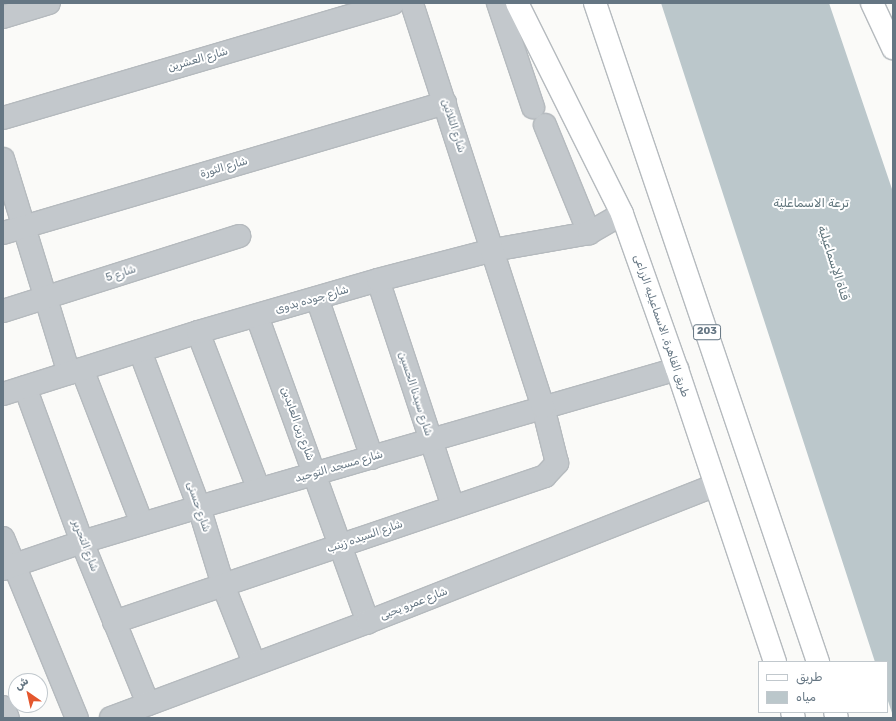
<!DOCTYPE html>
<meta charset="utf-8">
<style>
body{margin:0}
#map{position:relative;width:896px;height:721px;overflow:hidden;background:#fafaf8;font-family:Rubik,Cairo,sans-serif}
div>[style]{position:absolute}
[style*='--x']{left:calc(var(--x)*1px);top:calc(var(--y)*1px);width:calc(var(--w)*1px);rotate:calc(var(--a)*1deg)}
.water>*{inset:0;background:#bbc7cb}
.roads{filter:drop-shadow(1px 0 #b5babe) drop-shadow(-1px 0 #b5babe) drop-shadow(0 1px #b5babe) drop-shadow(0 -1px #b5babe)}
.minor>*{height:22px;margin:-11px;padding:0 11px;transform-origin:11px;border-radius:11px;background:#c3c8cc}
.major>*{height:22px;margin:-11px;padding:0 11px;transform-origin:11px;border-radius:11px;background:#fff}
span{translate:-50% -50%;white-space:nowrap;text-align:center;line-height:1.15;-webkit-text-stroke:4px #fff;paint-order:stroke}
.shield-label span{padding:1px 3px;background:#fff;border:1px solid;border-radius:3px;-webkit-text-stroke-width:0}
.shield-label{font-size:10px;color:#657683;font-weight:700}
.street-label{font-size:11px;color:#657683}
.water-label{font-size:12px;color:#60757c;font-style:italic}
.frame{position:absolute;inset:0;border:4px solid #657683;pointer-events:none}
.legend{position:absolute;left:758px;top:661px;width:130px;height:52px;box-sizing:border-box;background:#fff;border:1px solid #c1c8cd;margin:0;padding:5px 7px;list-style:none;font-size:12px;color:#657683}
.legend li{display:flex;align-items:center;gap:8px;height:20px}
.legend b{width:20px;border:1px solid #c1c8cd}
.north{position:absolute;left:8px;top:673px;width:40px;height:40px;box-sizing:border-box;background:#fff;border:1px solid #c1c8cd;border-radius:50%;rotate:326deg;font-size:11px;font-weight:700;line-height:16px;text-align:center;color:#657683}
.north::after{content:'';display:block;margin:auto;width:14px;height:18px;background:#e4572e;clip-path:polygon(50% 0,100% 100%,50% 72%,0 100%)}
</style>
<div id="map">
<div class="water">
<div style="clip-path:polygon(661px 3px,829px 3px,893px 192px,893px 716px,887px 698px,887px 662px,875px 662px)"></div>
</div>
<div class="roads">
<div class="minor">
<div style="--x:498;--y:3;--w:110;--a:71.4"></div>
<div style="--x:3;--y:17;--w:48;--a:-16.9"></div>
<div style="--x:3;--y:118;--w:407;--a:-16.4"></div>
<div style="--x:545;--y:125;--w:117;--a:67.8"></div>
<div style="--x:3;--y:159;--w:224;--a:72.9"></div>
<div style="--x:3;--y:233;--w:461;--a:-16.4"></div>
<div style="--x:378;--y:280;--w:239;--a:71.7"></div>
<div style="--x:317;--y:298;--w:169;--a:71"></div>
<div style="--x:3;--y:311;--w:248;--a:-17.6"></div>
<div style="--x:257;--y:316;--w:326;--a:70.1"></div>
<div style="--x:198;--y:332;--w:169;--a:68.9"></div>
<div style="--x:140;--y:351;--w:167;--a:69.3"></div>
<div style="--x:199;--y:507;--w:82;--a:72.9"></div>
<div style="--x:223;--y:585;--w:84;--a:68.3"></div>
<div style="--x:82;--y:369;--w:166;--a:68.8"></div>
<div style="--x:25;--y:387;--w:165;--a:69.8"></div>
<div style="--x:82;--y:542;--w:175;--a:67.8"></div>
<div style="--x:3;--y:394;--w:205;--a:-17.6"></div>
<div style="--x:198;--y:332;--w:187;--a:-16.1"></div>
<div style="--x:378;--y:280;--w:119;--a:-14.6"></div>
<div style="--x:493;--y:250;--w:97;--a:-10"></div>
<div style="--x:589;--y:233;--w:38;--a:-30"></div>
<div style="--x:3;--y:538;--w:195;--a:67.7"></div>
<div style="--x:3;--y:569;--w:83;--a:-18.9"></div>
<div style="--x:82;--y:542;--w:122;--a:-16.7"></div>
<div style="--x:199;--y:507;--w:498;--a:-16.1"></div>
<div style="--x:114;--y:622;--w:455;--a:-18.7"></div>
<div style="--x:545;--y:476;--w:18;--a:-47"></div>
<div style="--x:557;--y:463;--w:58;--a:-104"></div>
<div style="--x:543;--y:407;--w:425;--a:-108"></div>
<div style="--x:3;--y:707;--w:12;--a:66"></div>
<div style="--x:111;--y:718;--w:274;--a:-20.5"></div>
<div style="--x:368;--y:622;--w:373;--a:-21.5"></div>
</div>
<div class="major">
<div style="--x:517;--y:3;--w:236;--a:63.5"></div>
<div style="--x:622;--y:214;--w:164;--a:70.5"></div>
<div style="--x:677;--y:369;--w:309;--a:71.5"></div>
<div style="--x:595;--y:3;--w:696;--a:71.3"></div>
<div style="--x:872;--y:3;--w:50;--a:65"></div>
<div style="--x:792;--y:712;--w:6;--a:72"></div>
<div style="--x:835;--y:712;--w:6;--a:72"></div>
</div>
</div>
<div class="shield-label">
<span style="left:707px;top:332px">203</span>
</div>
<div class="street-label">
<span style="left:198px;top:60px;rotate:-16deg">شارع العشرين</span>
<span style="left:453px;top:126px;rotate:72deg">شارع الثلاثين</span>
<span style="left:224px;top:168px;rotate:-16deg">شارع الثورة</span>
<span style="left:121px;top:274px;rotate:-18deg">شارع 5</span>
<span style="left:312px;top:300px;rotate:-16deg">شارع جوده بدوى</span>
<span style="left:661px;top:326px;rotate:71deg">طريق القاهرة, الاسماعيليه الزراعى</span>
<span style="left:415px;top:394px;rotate:72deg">شارع سيدنا الحسين</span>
<span style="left:297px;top:424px;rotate:70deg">شارع زين العابدين</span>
<span style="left:339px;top:467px;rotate:-16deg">شارع مسجد التوحيد</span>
<span style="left:198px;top:507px;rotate:71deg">شارع حسنى</span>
<span style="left:365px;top:537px;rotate:-19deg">شارع السيده زينب</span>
<span style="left:85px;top:546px;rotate:69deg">شارع التحرير</span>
<span style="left:414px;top:604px;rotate:-21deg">شارع عمرو يحيى</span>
</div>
<div class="water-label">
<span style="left:811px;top:204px">ترعة الاسماعلية</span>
<span style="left:833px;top:263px;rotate:72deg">قناة الإسماعيلية</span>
</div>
<div class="frame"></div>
<ul class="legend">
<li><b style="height:5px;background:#fff"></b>طريق</li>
<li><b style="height:11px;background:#bbc7cb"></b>مياه</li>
</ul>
<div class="north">ش</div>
</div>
